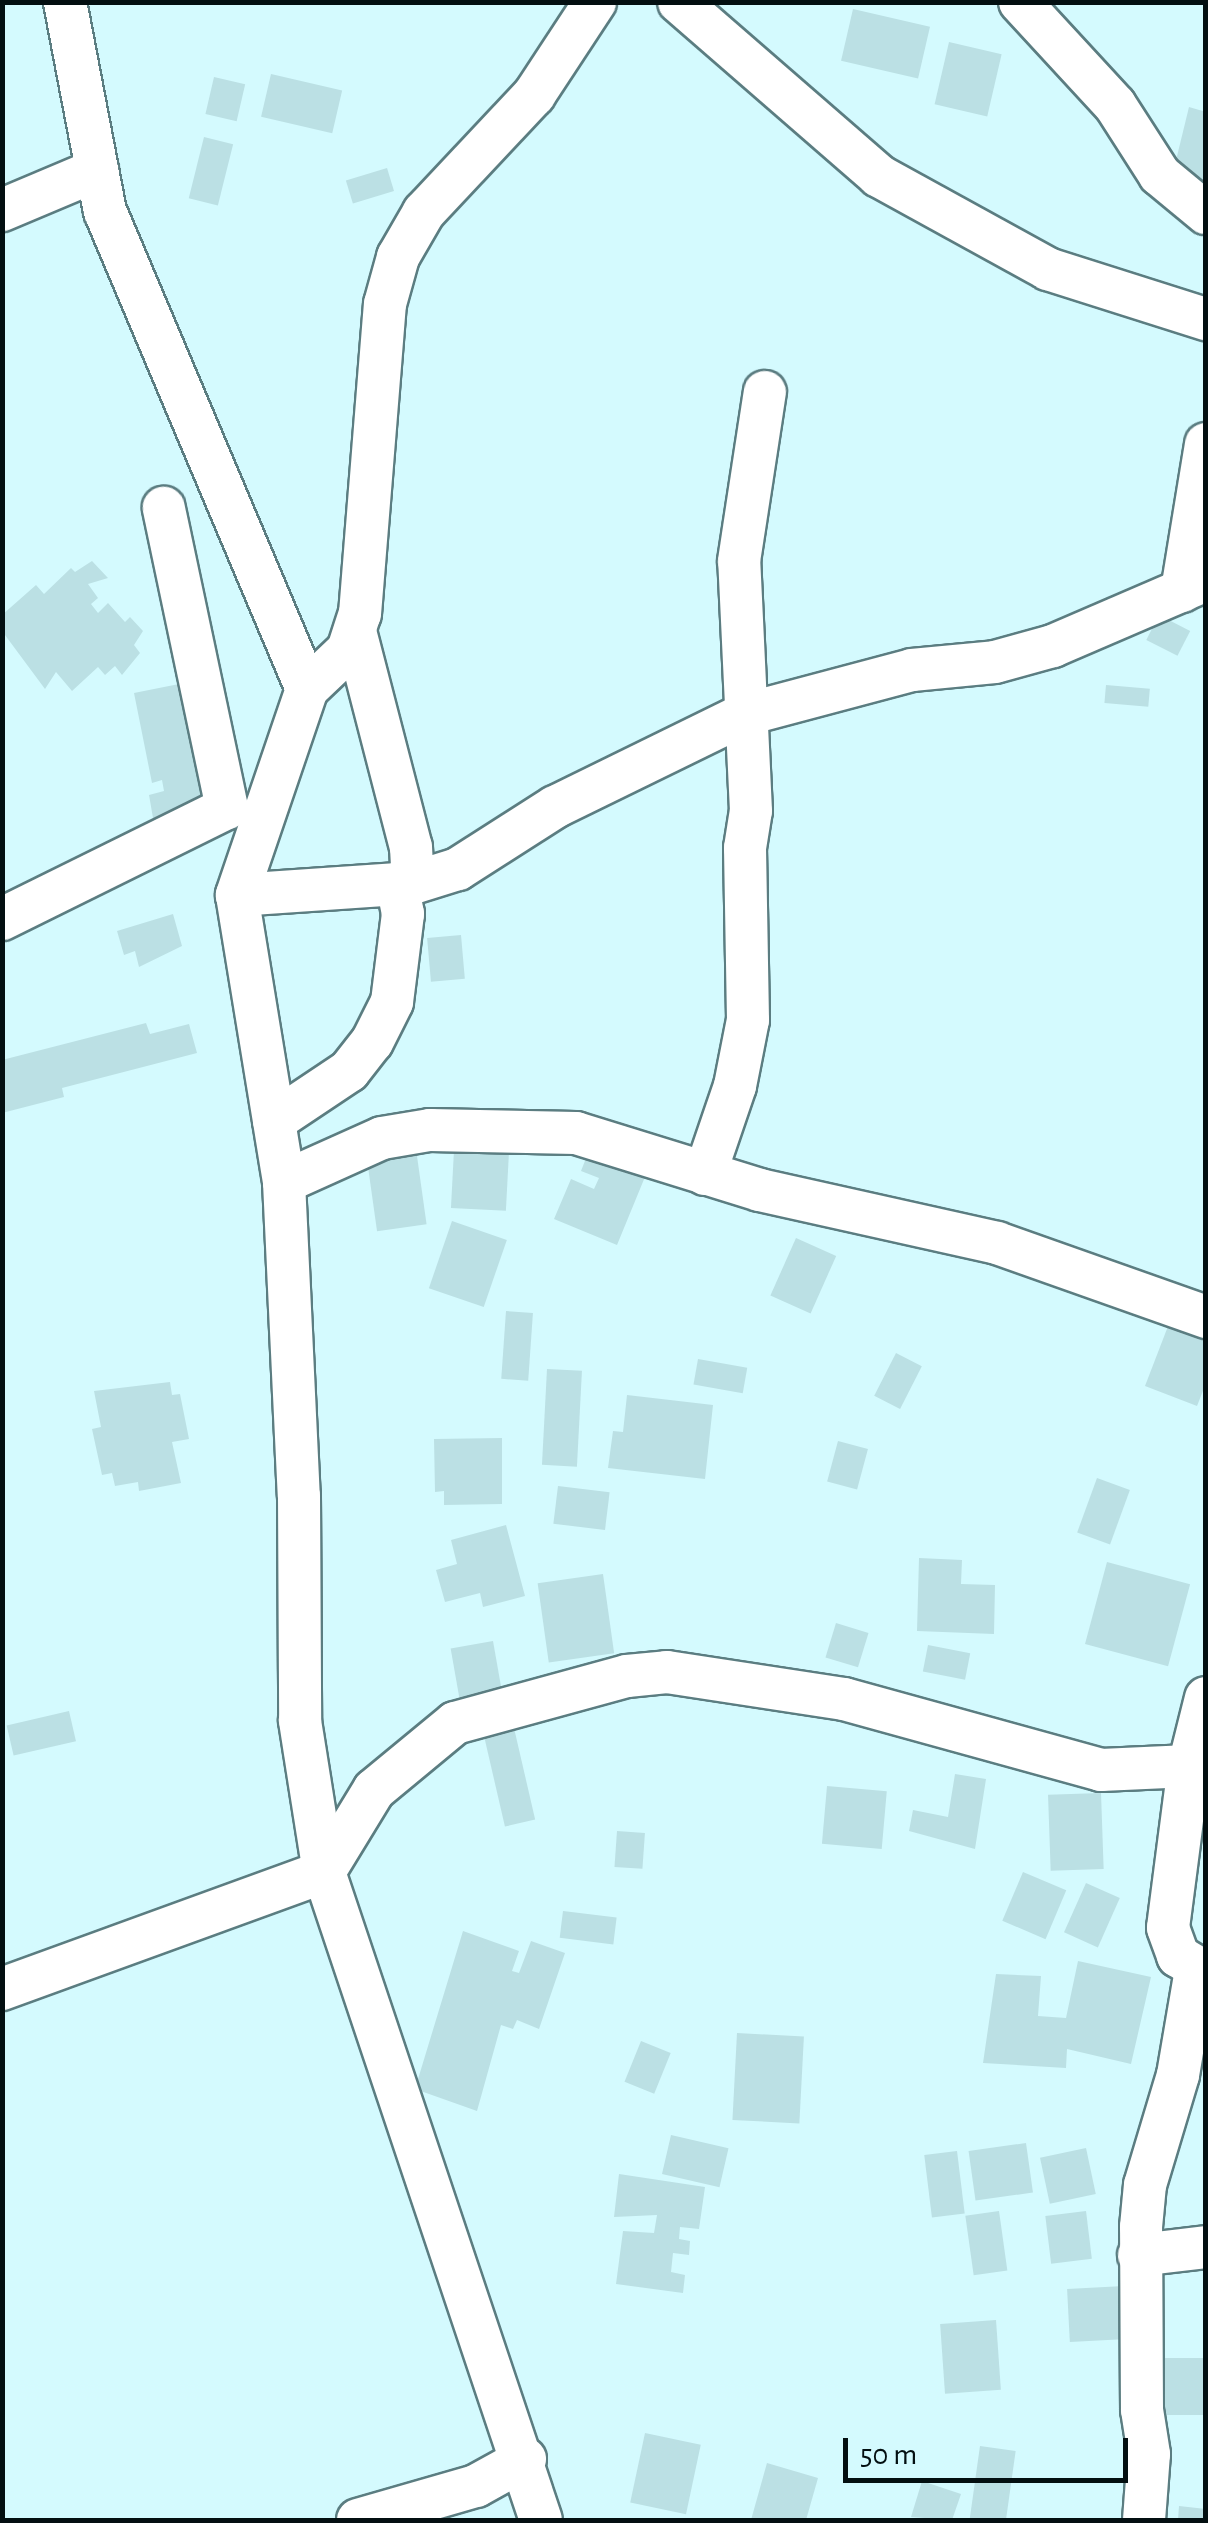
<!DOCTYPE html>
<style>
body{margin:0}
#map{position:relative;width:1208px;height:2523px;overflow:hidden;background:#d4fafe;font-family:"Alegreya Sans",sans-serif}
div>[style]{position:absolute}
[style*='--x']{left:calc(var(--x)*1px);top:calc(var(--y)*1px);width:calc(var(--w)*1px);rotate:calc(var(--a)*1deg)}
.building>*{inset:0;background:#bbe0e4;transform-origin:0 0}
.roads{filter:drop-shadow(2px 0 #5b7d81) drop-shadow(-2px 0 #5b7d81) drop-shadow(0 2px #5b7d81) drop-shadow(0 -2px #5b7d81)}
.minor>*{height:42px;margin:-21px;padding:0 21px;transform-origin:21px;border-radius:21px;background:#fff}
span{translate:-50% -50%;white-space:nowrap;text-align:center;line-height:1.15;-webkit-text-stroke:8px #d4fafe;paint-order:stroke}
.frame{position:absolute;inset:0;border:5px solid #030f11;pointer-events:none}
.scale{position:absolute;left:843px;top:2438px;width:285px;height:45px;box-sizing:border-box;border:5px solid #030f11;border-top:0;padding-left:12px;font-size:30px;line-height:35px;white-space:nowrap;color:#030f11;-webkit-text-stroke:8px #d4fafe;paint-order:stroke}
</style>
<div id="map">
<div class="building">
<div style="left:853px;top:9px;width:79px;height:53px;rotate:13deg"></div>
<div style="left:949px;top:42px;width:54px;height:64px;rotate:13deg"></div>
<div style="left:271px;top:74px;width:73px;height:44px;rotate:13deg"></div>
<div style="left:214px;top:77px;width:32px;height:38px;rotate:13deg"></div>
<div style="clip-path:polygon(1189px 107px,1206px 112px,1206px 196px,1170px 185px)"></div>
<div style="left:204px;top:137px;width:30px;height:63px;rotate:14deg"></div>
<div style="left:387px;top:168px;width:24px;height:43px;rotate:73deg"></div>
<div style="clip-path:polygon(92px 561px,108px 578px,88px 584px,98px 598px,91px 604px,98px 613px,108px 603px,125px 622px,130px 617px,143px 631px,134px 645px,140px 653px,122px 675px,115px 666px,105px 675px,98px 667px,72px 691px,56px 672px,45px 689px,2px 631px,2px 615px,36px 585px,44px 594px,71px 568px,75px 572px)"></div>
<div style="left:1159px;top:615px;width:35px;height:28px;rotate:27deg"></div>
<div style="clip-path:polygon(179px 684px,204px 807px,153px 818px,149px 795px,164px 791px,162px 780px,152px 783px,134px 693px)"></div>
<div style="left:1106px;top:685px;width:44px;height:18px;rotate:5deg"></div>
<div style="clip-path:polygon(173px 914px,182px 946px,139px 967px,135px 951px,124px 955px,117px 931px)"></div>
<div style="left:461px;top:935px;width:44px;height:34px;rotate:85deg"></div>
<div style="clip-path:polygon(146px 1023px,150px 1034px,189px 1024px,197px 1053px,62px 1088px,64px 1097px,2px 1113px,2px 1060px)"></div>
<div style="clip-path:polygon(590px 1148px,647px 1172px,617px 1245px,554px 1219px,571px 1179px,594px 1189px,599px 1178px,581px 1171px)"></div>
<div style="left:416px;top:1149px;width:76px;height:50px;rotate:82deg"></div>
<div style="left:454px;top:1150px;width:55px;height:58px;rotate:3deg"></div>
<div style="left:452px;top:1221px;width:58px;height:71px;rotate:19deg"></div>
<div style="left:796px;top:1238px;width:44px;height:63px;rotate:24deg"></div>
<div style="left:506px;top:1311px;width:27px;height:68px;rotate:4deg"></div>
<div style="clip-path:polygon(1170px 1321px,1206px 1334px,1206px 1383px,1197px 1406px,1145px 1386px)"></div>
<div style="left:896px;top:1353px;width:29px;height:48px;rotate:27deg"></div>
<div style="left:698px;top:1359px;width:50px;height:26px;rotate:10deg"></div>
<div style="left:547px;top:1369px;width:35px;height:96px;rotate:3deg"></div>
<div style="clip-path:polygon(170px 1382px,172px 1395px,180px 1394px,189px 1439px,172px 1442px,181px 1483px,139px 1491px,138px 1482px,115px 1486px,112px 1473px,102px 1475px,92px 1429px,101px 1427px,94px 1391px)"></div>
<div style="clip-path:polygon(627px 1395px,713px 1405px,705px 1479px,608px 1468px,613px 1431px,623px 1432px)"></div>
<div style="clip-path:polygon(502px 1438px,502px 1504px,444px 1505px,444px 1491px,435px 1492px,434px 1439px)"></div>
<div style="left:838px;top:1441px;width:31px;height:42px;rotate:15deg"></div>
<div style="left:1097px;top:1478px;width:35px;height:58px;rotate:20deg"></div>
<div style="left:558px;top:1486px;width:52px;height:38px;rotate:7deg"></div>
<div style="clip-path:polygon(506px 1525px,525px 1596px,483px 1607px,480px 1593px,445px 1602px,436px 1570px,457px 1564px,451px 1540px)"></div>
<div style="clip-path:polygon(919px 1558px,962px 1560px,961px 1584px,995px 1585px,994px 1634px,917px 1631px)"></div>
<div style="left:1107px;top:1562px;width:86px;height:85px;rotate:15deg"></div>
<div style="left:603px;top:1574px;width:80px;height:66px;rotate:82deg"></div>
<div style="left:836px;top:1623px;width:34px;height:36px;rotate:17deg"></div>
<div style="left:493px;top:1641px;width:53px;height:43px;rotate:80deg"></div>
<div style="left:928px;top:1645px;width:43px;height:27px;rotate:11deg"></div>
<div style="left:69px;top:1711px;width:31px;height:64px;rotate:77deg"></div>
<div style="left:514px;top:1728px;width:94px;height:31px;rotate:77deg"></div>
<div style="clip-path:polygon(955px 1774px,986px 1779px,975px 1849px,909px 1831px,913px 1810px,948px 1817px)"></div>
<div style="left:827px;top:1786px;width:60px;height:58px;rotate:5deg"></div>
<div style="left:1101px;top:1793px;width:76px;height:53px;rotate:88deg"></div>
<div style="left:617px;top:1831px;width:28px;height:36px;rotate:4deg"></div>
<div style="left:1023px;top:1872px;width:47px;height:53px;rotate:23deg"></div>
<div style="left:1086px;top:1883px;width:37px;height:54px;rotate:24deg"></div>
<div style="left:563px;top:1911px;width:54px;height:27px;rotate:7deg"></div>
<div style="clip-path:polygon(463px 1931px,519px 1951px,512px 1971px,519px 1973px,531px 1941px,565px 1953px,539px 2029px,517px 2020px,513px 2029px,501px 2025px,477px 2111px,415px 2089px)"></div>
<div style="clip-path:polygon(1078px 1961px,1151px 1977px,1131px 2064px,1067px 2049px,1066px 2068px,983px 2063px,996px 1974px,1041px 1976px,1038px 2016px,1066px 2018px)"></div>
<div style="left:737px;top:2033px;width:67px;height:87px;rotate:3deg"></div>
<div style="left:641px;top:2041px;width:32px;height:44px;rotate:22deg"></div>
<div style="left:671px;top:2135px;width:59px;height:40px;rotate:13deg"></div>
<div style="left:1026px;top:2143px;width:50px;height:58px;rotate:82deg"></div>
<div style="left:1086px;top:2148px;width:47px;height:47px;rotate:78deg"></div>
<div style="left:957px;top:2151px;width:63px;height:33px;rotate:83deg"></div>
<div style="clip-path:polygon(619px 2174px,705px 2187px,699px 2229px,680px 2227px,679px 2239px,690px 2241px,689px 2255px,673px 2253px,671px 2272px,685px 2275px,683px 2293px,616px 2284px,623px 2231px,654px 2233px,657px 2215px,614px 2217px)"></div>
<div style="left:999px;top:2211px;width:60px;height:34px;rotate:82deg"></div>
<div style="left:1086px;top:2211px;width:48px;height:41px;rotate:83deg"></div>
<div style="left:1124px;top:2286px;width:53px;height:57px;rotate:87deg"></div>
<div style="left:996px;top:2320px;width:70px;height:56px;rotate:86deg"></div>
<div style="left:1206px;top:2358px;width:57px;height:49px;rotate:90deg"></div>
<div style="left:645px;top:2433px;width:57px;height:71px;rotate:12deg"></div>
<div style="left:980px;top:2446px;width:36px;height:75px;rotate:8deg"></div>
<div style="clip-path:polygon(767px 2463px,818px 2478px,806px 2520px,751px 2520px)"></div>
<div style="clip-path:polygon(922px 2481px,961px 2494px,952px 2520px,911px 2517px)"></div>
<div style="clip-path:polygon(1179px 2506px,1206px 2509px,1206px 2520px,1178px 2520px)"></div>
</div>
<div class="roads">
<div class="minor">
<div style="--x:65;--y:2;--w:213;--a:79.2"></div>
<div style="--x:105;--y:211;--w:519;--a:67.09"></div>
<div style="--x:307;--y:689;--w:218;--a:108.8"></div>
<div style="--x:237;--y:895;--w:291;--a:80.7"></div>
<div style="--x:284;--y:1182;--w:314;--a:87.3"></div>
<div style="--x:299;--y:1496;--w:225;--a:89.7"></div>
<div style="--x:300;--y:1721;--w:153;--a:81"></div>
<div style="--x:324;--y:1872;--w:683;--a:71.49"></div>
<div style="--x:679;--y:2;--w:265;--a:41"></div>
<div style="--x:879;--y:176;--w:193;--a:28.8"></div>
<div style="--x:1048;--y:269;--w:166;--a:17.6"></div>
<div style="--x:1020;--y:2;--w:140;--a:47.3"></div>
<div style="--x:1115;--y:105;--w:83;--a:57.3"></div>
<div style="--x:1160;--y:175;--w:60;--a:39.6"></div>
<div style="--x:2;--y:210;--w:103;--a:-22.8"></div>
<div style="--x:1182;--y:591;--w:149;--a:-80.7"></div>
<div style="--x:355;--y:631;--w:223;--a:75.5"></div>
<div style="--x:411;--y:847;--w:36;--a:87"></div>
<div style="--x:307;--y:689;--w:57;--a:-43.6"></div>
<div style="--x:348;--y:650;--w:38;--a:-72"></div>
<div style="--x:360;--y:614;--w:311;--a:-85.4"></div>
<div style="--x:385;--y:304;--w:49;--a:-74.5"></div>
<div style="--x:398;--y:257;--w:52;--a:-60"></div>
<div style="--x:424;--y:212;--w:161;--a:-46.8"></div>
<div style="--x:534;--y:95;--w:111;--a:-56.7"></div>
<div style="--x:237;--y:895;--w:176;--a:-3.9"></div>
<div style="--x:413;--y:883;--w:47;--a:-17.3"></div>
<div style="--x:458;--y:869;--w:115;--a:-32.6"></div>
<div style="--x:555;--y:807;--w:209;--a:-26.1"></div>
<div style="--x:743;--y:715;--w:175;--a:-14.9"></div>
<div style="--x:912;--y:670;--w:83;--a:-5.5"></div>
<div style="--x:995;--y:662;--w:60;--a:-15.4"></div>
<div style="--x:1053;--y:646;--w:167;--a:-23.3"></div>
<div style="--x:2;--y:919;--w:251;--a:-26.3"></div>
<div style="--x:227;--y:808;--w:307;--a:-101.9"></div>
<div style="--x:274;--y:1121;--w:90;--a:-33.7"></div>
<div style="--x:349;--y:1071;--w:37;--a:-52"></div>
<div style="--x:372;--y:1042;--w:45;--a:-63.4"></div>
<div style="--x:392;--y:1002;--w:89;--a:-82.9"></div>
<div style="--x:403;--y:914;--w:31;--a:-101"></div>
<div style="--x:705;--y:1174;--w:93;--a:-71.2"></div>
<div style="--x:735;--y:1086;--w:67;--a:-78.9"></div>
<div style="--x:748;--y:1020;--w:172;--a:-91"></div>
<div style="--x:745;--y:848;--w:37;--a:-81"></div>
<div style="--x:751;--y:811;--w:250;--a:-92.7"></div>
<div style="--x:739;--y:561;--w:171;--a:-81.3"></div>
<div style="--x:284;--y:1182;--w:107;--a:-24.2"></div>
<div style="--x:382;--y:1138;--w:49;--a:-9.5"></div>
<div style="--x:430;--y:1130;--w:146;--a:1.2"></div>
<div style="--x:576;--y:1133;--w:193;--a:17.2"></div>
<div style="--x:760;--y:1190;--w:243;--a:12.6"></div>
<div style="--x:997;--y:1243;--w:222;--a:19.5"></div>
<div style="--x:1206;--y:1698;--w:70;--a:104"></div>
<div style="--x:1189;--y:1766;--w:163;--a:97.4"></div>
<div style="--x:1168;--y:1928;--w:30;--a:70"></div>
<div style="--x:1178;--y:1956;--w:33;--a:31"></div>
<div style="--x:2;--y:1989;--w:343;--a:-20"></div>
<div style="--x:324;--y:1872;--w:96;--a:-58.6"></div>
<div style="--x:374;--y:1790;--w:105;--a:-39.6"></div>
<div style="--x:455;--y:1723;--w:178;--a:-15.3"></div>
<div style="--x:627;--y:1676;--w:40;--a:-5.7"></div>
<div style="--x:667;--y:1672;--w:179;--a:8.7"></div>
<div style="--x:844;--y:1699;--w:267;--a:15.4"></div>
<div style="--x:1101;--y:1770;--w:88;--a:-2.6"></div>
<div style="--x:1139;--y:2255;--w:67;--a:-6.8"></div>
<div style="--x:358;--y:2520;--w:123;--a:-16.1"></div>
<div style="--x:476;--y:2486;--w:56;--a:-28.9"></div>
<div style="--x:1144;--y:2520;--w:66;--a:-85.7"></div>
<div style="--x:1149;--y:2454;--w:45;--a:-99"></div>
<div style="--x:1142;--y:2410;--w:183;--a:-90.3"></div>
<div style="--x:1141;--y:2227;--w:42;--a:-84.6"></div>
<div style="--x:1145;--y:2185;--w:115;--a:-73.3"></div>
<div style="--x:1178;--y:2075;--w:107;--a:-80.3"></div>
</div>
</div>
<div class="frame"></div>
<div class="scale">50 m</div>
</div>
